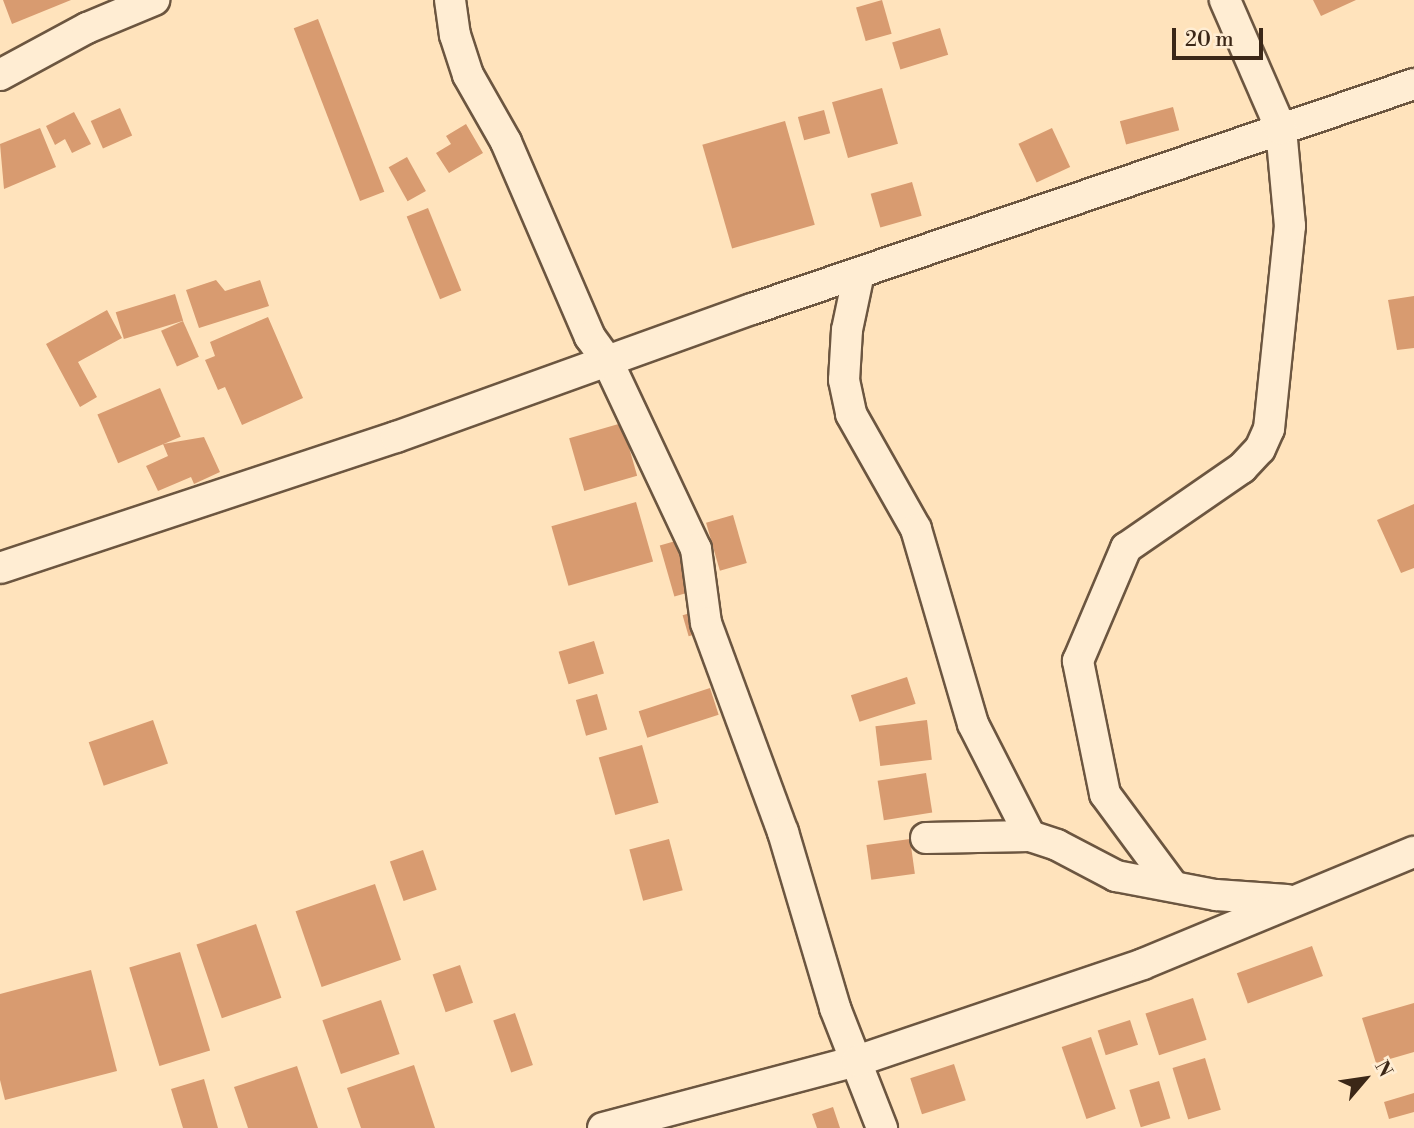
<!DOCTYPE html>
<style>
body{margin:0}
#map{position:relative;width:1414px;height:1128px;overflow:hidden;background:#ffe3bc;font-family:"Libre Bodoni",serif}
div>[style]{position:absolute}
[style*='--x']{left:calc(var(--x)*1px);top:calc(var(--y)*1px);width:calc(var(--w)*1px);rotate:calc(var(--a)*1deg)}
.building>*{inset:0;background:#d89b70;transform-origin:0 0}
.roads{filter:drop-shadow(2px 0 #6c5640) drop-shadow(-2px 0 #6c5640) drop-shadow(0 2px #6c5640) drop-shadow(0 -2px #6c5640)}
.minor>*{height:30px;margin:-15px;padding:0 15px;transform-origin:15px;border-radius:15px;background:#ffedd3}
span{translate:-50% -50%;white-space:nowrap;text-align:center;line-height:1.15;-webkit-text-stroke:5px #ffedd3;paint-order:stroke}
.north{position:absolute;left:1330px;top:1044px;width:70px;height:70px;-webkit-text-stroke:5px #ffedd3;paint-order:stroke;rotate:61deg;font-size:19px;font-weight:700;line-height:28px;text-align:center;color:#3b2717}
.north::after{content:'';display:block;margin:auto;width:24px;height:32px;background:#3b2717;clip-path:polygon(50% 0,100% 100%,50% 72%,0 100%)}
.scale{position:absolute;left:1172px;top:28px;width:91px;height:32px;box-sizing:border-box;border:4px solid #3b2717;border-top:0;padding-left:9px;font-size:21px;line-height:24px;white-space:nowrap;color:#3b2717;-webkit-text-stroke:5px #ffedd3;paint-order:stroke}
</style>
<div id="map">
<div class="building">
<div style="clip-path:polygon(3px 0,71px 0,12px 24px)"></div>
<div style="left:882px;top:0;width:35px;height:27px;rotate:74deg"></div>
<div style="clip-path:polygon(1313px 0,1356px 0,1321px 16px)"></div>
<div style="left:318px;top:19px;width:185px;height:26px;rotate:69deg"></div>
<div style="left:940px;top:28px;width:28px;height:50px;rotate:73deg"></div>
<div style="left:882px;top:88px;width:58px;height:52px;rotate:74deg"></div>
<div style="left:1173px;top:107px;width:24px;height:55px;rotate:75deg"></div>
<div style="left:120px;top:108px;width:30px;height:32px;rotate:66deg"></div>
<div style="left:824px;top:110px;width:24px;height:27px;rotate:75deg"></div>
<div style="clip-path:polygon(74px 112px,91px 144px,72px 153px,65px 139px,55px 145px,46px 126px)"></div>
<div style="left:785px;top:121px;width:108px;height:86px;rotate:74deg"></div>
<div style="clip-path:polygon(466px 124px,483px 153px,449px 173px,436px 153px,451px 144px,446px 136px)"></div>
<div style="clip-path:polygon(40px 128px,56px 167px,4px 189px,0 144px)"></div>
<div style="left:1052px;top:128px;width:43px;height:37px;rotate:65deg"></div>
<div style="left:407px;top:157px;width:39px;height:21px;rotate:61deg"></div>
<div style="left:912px;top:182px;width:35px;height:43px;rotate:74deg"></div>
<div style="left:428px;top:208px;width:89px;height:23px;rotate:68deg"></div>
<div style="clip-path:polygon(216px 280px,225px 291px,260px 280px,269px 306px,199px 328px,186px 290px)"></div>
<div style="left:175px;top:294px;width:28px;height:62px;rotate:73deg"></div>
<div style="clip-path:polygon(1414px 296px,1414px 348px,1397px 350px,1388px 300px)"></div>
<div style="clip-path:polygon(107px 310px,122px 338px,78px 362px,97px 397px,80px 407px,46px 344px)"></div>
<div style="clip-path:polygon(268px 317px,303px 398px,242px 425px,225px 387px,218px 390px,205px 360px,215px 356px,210px 342px)"></div>
<div style="left:183px;top:321px;width:39px;height:24px;rotate:66deg"></div>
<div style="left:160px;top:388px;width:53px;height:68px;rotate:67deg"></div>
<div style="left:622px;top:423px;width:55px;height:55px;rotate:74deg"></div>
<div style="clip-path:polygon(204px 437px,220px 472px,194px 484px,191px 477px,158px 491px,146px 466px,168px 456px,163px 444px)"></div>
<div style="left:636px;top:502px;width:62px;height:88px;rotate:74deg"></div>
<div style="clip-path:polygon(1414px 504px,1414px 568px,1401px 573px,1377px 520px)"></div>
<div style="left:733px;top:515px;width:50px;height:28px;rotate:74deg"></div>
<div style="left:679px;top:540px;width:53px;height:20px;rotate:74deg"></div>
<div style="left:697px;top:611px;width:22px;height:15px;rotate:74deg"></div>
<div style="left:594px;top:641px;width:34px;height:37px;rotate:73deg"></div>
<div style="left:907px;top:677px;width:28px;height:59px;rotate:72deg"></div>
<div style="left:710px;top:688px;width:28px;height:75px;rotate:72deg"></div>
<div style="left:597px;top:694px;width:37px;height:22px;rotate:74deg"></div>
<div style="left:153px;top:720px;width:46px;height:68px;rotate:71deg"></div>
<div style="left:927px;top:720px;width:40px;height:52px;rotate:83deg"></div>
<div style="left:642px;top:745px;width:60px;height:45px;rotate:74deg"></div>
<div style="left:926px;top:773px;width:40px;height:49px;rotate:81deg"></div>
<div style="left:669px;top:839px;width:53px;height:41px;rotate:75deg"></div>
<div style="left:910px;top:839px;width:35px;height:44px;rotate:82deg"></div>
<div style="left:423px;top:850px;width:42px;height:35px;rotate:71deg"></div>
<div style="left:375px;top:884px;width:80px;height:84px;rotate:71deg"></div>
<div style="left:256px;top:924px;width:78px;height:63px;rotate:71deg"></div>
<div style="left:1312px;top:946px;width:32px;height:80px;rotate:70deg"></div>
<div style="left:180px;top:952px;width:103px;height:53px;rotate:73deg"></div>
<div style="left:460px;top:965px;width:40px;height:29px;rotate:71deg"></div>
<div style="clip-path:polygon(91px 970px,117px 1071px,5px 1100px,0 1080px,0 994px)"></div>
<div style="left:1193px;top:998px;width:44px;height:50px;rotate:72deg"></div>
<div style="left:381px;top:1000px;width:57px;height:62px;rotate:71deg"></div>
<div style="clip-path:polygon(1414px 1003px,1414px 1052px,1376px 1063px,1362px 1018px)"></div>
<div style="left:515px;top:1013px;width:55px;height:23px;rotate:71deg"></div>
<div style="left:1130px;top:1020px;width:26px;height:34px;rotate:72deg"></div>
<div style="left:1091px;top:1037px;width:76px;height:31px;rotate:71deg"></div>
<div style="left:1205px;top:1058px;width:54px;height:34px;rotate:73deg"></div>
<div style="left:954px;top:1064px;width:38px;height:46px;rotate:72deg"></div>
<div style="clip-path:polygon(414px 1065px,435px 1128px,361px 1128px,347px 1088px)"></div>
<div style="clip-path:polygon(297px 1066px,318px 1128px,248px 1128px,234px 1087px)"></div>
<div style="clip-path:polygon(204px 1079px,218px 1128px,183px 1128px,171px 1089px)"></div>
<div style="left:1159px;top:1081px;width:39px;height:31px;rotate:73deg"></div>
<div style="clip-path:polygon(1414px 1093px,1414px 1112px,1389px 1119px,1384px 1102px)"></div>
<div style="clip-path:polygon(833px 1107px,840px 1128px,817px 1128px,812px 1114px)"></div>
</div>
<div class="roads">
<div class="minor">
<div style="--x:450;--y:0;--w:35;--a:82"></div>
<div style="--x:455;--y:35;--w:42;--a:72"></div>
<div style="--x:468;--y:75;--w:77;--a:60.4"></div>
<div style="--x:506;--y:142;--w:212;--a:66.7"></div>
<div style="--x:590;--y:337;--w:29;--a:54"></div>
<div style="--x:607;--y:360;--w:209;--a:64.8"></div>
<div style="--x:696;--y:549;--w:75;--a:82.3"></div>
<div style="--x:706;--y:623;--w:223;--a:69.8"></div>
<div style="--x:783;--y:832;--w:184;--a:73.5"></div>
<div style="--x:835;--y:1008;--w:129;--a:68.6"></div>
<div style="--x:0;--y:75;--w:99;--a:-28.4"></div>
<div style="--x:87;--y:28;--w:73;--a:-22.7"></div>
<div style="--x:859;--y:273;--w:58;--a:101.9"></div>
<div style="--x:847;--y:330;--w:50;--a:93.4"></div>
<div style="--x:844;--y:380;--w:35;--a:78"></div>
<div style="--x:851;--y:414;--w:132;--a:60.5"></div>
<div style="--x:916;--y:529;--w:203;--a:73.7"></div>
<div style="--x:973;--y:724;--w:126;--a:63"></div>
<div style="--x:0;--y:568;--w:417;--a:-18.3"></div>
<div style="--x:396;--y:437;--w:378;--a:-19.8"></div>
<div style="--x:752;--y:309;--w:699;--a:-18.77"></div>
<div style="--x:926;--y:838;--w:104;--a:-1.1"></div>
<div style="--x:1030;--y:836;--w:28;--a:18"></div>
<div style="--x:1057;--y:845;--w:67;--a:27.7"></div>
<div style="--x:1116;--y:876;--w:102;--a:10.8"></div>
<div style="--x:1216;--y:895;--w:71;--a:4"></div>
<div style="--x:1173;--y:886;--w:114;--a:-126.5"></div>
<div style="--x:1105;--y:794;--w:136;--a:-101.5"></div>
<div style="--x:1078;--y:661;--w:123;--a:-67"></div>
<div style="--x:1126;--y:548;--w:141;--a:-34.6"></div>
<div style="--x:1242;--y:468;--w:26;--a:-47"></div>
<div style="--x:1260;--y:449;--w:22;--a:-66"></div>
<div style="--x:1269;--y:429;--w:204;--a:-84.1"></div>
<div style="--x:1290;--y:226;--w:97;--a:-95.3"></div>
<div style="--x:1281;--y:129;--w:141;--a:-113.5"></div>
<div style="--x:603;--y:1128;--w:263;--a:-14.8"></div>
<div style="--x:857;--y:1061;--w:302;--a:-18.7"></div>
<div style="--x:1143;--y:964;--w:293;--a:-22.5"></div>
</div>
</div>
<div class="north">N</div>
<div class="scale">20 m</div>
</div>
